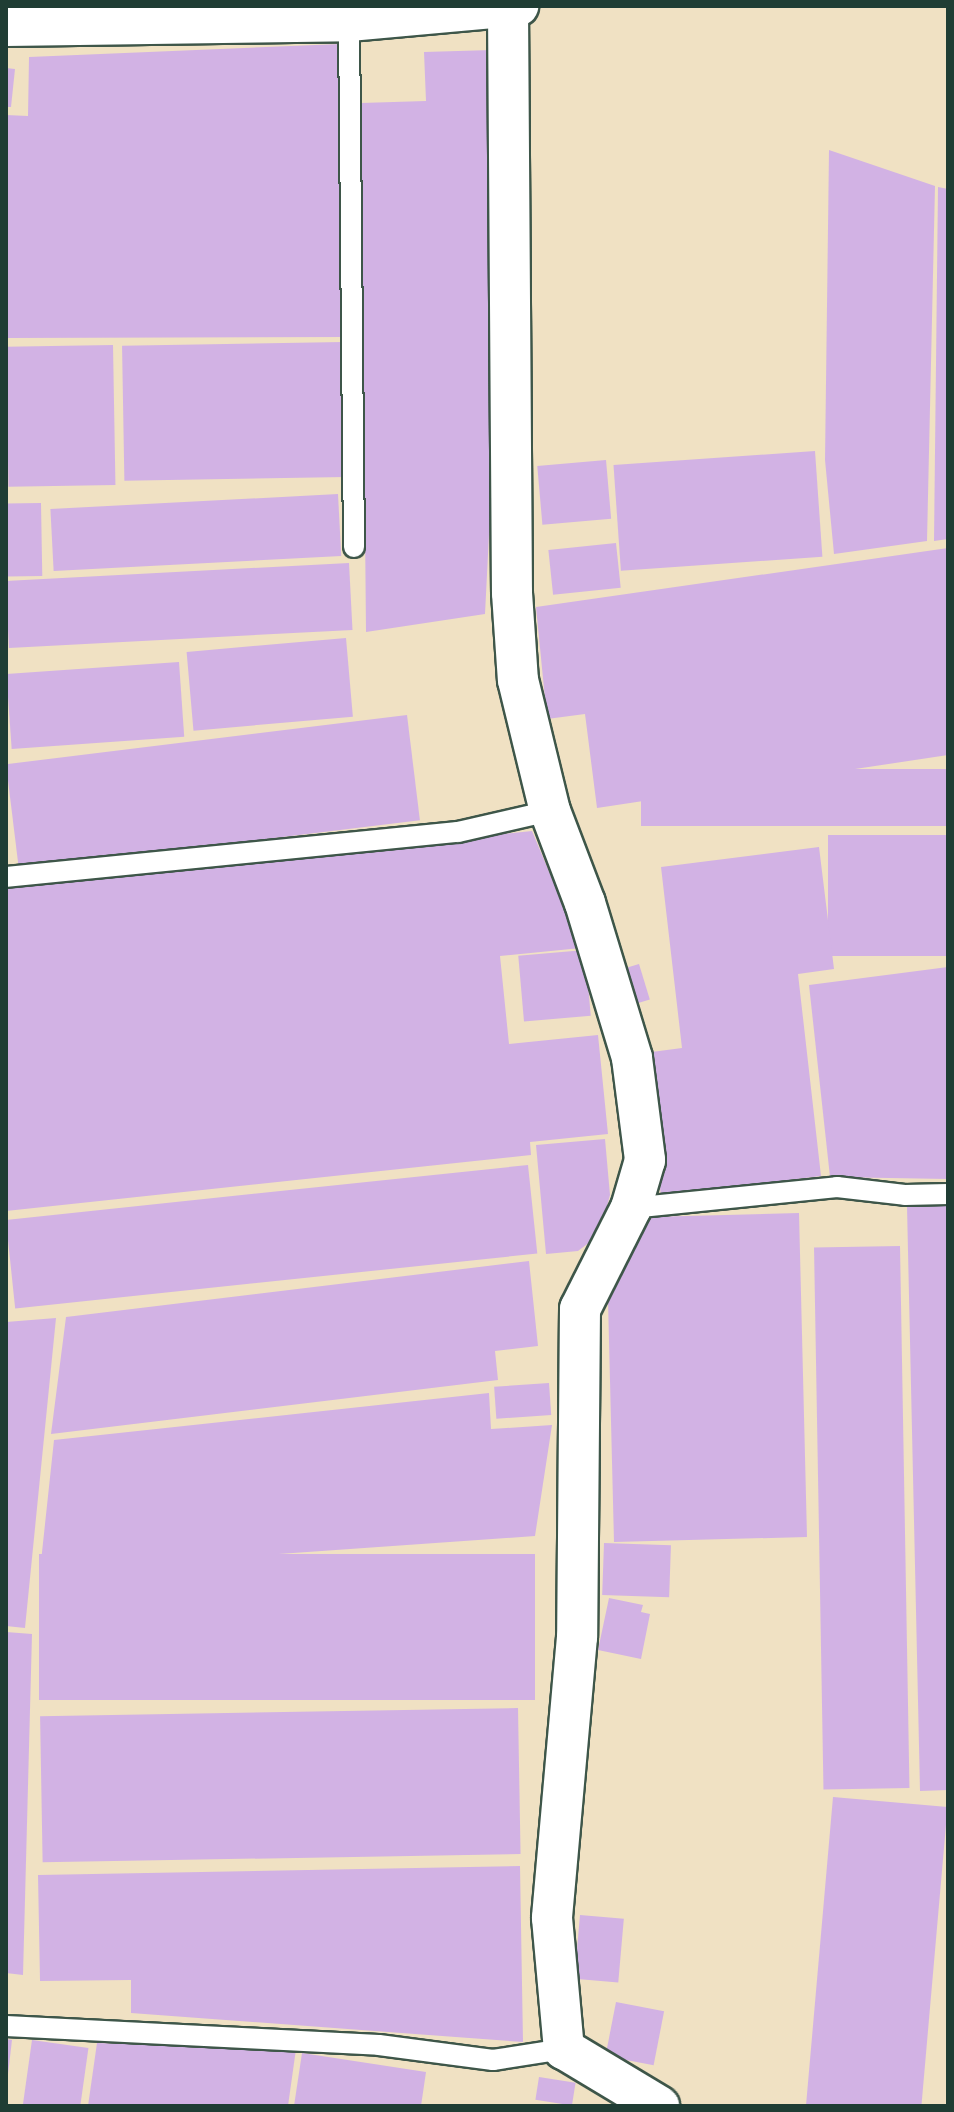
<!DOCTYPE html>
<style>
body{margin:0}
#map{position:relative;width:954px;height:2112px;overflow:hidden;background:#f0e1c3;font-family:Kalam,sans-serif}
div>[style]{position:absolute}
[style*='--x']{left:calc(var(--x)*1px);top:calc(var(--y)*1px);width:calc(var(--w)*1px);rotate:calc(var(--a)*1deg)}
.building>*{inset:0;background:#d2b2e4;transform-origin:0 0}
.roads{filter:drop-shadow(2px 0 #3e5649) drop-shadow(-2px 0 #3e5649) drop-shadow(0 2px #3e5649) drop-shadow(0 -2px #3e5649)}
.lane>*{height:20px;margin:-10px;padding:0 10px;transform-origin:10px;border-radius:10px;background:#fff}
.street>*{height:40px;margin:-20px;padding:0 20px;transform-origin:20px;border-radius:20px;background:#fff}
span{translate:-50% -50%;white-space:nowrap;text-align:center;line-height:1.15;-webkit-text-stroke:6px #fbf7ec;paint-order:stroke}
.frame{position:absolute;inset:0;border:8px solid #1f3d34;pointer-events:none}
</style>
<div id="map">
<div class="building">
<div style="clip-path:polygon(340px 44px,346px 337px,6px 338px,6px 115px,28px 116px,29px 57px)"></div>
<div style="clip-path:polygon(492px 50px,498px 356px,485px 614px,366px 632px,361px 103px,426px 101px,424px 52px)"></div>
<div style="clip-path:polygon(6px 68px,15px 69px,11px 107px,6px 107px)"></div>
<div style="clip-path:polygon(829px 150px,935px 186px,927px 541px,834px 554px,825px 460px)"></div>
<div style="clip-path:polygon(938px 187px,948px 189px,948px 539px,934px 541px)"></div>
<div style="left:343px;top:342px;width:135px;height:221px;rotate:89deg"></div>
<div style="left:113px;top:345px;width:140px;height:107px;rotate:89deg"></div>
<div style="left:815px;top:451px;width:106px;height:202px;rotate:86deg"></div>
<div style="left:606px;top:460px;width:59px;height:69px;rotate:85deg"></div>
<div style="left:338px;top:494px;width:62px;height:288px;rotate:87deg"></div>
<div style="left:41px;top:503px;width:73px;height:35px;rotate:89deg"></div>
<div style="left:616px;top:543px;width:45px;height:68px;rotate:84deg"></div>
<div style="clip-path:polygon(948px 548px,948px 755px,597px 808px,585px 714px,547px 719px,536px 607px)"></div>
<div style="left:349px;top:563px;width:67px;height:344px;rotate:87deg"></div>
<div style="left:346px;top:638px;width:79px;height:160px;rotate:85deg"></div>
<div style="left:179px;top:662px;width:75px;height:173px;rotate:86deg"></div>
<div style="left:407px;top:715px;width:106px;height:404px;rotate:83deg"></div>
<div style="left:948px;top:769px;width:57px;height:307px;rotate:90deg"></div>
<div style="clip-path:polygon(532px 831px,581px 948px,500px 956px,509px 1044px,598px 1035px,608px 1134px,530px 1142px,531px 1155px,6px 1211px,6px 887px)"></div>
<div style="left:948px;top:835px;width:121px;height:120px;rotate:90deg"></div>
<div style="clip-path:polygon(819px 847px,834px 969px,798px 974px,821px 1176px,661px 1196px,644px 1053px,682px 1048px,661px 867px)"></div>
<div style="left:585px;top:950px;width:66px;height:67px;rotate:85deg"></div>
<div style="left:639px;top:964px;width:37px;height:20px;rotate:73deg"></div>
<div style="clip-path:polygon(948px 967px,948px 1179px,830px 1177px,809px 985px)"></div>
<div style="clip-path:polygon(605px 1139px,610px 1195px,599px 1235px,578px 1251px,546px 1254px,536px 1145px)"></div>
<div style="left:528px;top:1165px;width:89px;height:525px;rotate:84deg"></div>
<div style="clip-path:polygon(948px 1204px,948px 1790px,920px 1791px,907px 1206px)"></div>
<div style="clip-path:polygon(799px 1213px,807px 1537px,614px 1542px,607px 1260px,648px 1217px)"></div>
<div style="left:900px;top:1246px;width:542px;height:86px;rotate:89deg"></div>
<div style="clip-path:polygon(529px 1261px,538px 1346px,495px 1351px,498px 1380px,51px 1434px,66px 1317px)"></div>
<div style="clip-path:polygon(56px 1318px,25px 1628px,6px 1626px,6px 1322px)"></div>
<div style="left:549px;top:1383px;width:32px;height:55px;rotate:86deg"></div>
<div style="clip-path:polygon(489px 1393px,491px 1429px,552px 1425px,535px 1536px,40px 1571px,54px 1440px)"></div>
<div style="left:604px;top:1543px;width:67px;height:52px;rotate:2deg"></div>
<div style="left:535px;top:1554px;width:146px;height:496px;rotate:90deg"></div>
<div style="clip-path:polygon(609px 1598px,643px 1605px,641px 1612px,650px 1614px,641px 1659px,598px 1650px)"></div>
<div style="clip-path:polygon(6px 1632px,32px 1634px,23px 1975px,6px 1973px)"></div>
<div style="left:518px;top:1708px;width:146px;height:478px;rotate:89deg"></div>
<div style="left:833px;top:1797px;width:115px;height:310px;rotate:5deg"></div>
<div style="clip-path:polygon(520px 1866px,523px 2042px,131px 2013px,131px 1980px,40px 1981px,38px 1875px)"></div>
<div style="left:580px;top:1915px;width:44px;height:64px;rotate:5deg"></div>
<div style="left:616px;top:2002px;width:49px;height:55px;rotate:11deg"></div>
<div style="clip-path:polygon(6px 2039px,12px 2040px,8px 2074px,6px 2074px)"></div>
<div style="left:32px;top:2040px;width:57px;height:67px;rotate:8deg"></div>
<div style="clip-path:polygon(97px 2043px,296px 2049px,288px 2106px,88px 2106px)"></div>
<div style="clip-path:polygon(302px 2053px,426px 2072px,421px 2106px,294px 2106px)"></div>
<div style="left:539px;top:2077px;width:37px;height:23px;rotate:9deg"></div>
</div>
<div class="roads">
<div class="lane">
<div style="--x:349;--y:21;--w:526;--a:89.46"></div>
<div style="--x:6;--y:877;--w:454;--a:-5.7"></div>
<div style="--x:458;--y:832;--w:94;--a:-12.9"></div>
<div style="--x:631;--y:1208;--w:207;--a:-5.8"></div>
<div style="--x:837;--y:1187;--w:68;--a:6.7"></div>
<div style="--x:905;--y:1195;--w:43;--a:-1.3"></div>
<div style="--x:6;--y:2026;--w:373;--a:2.9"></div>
<div style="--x:379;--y:2045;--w:115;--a:7.5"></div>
<div style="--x:493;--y:2060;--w:72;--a:-8.8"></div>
</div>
<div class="street">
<div style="--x:508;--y:8;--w:585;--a:89.61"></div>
<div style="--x:512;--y:593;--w:87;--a:86.1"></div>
<div style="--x:518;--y:680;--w:135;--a:76.3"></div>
<div style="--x:550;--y:811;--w:98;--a:69.2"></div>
<div style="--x:585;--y:903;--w:162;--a:73.1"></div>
<div style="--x:632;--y:1058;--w:103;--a:82.7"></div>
<div style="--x:645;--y:1160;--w:50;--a:106.3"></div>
<div style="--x:631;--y:1208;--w:113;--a:116.8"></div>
<div style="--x:580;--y:1309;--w:328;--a:90.5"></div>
<div style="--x:577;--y:1637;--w:282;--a:95.1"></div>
<div style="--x:552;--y:1918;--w:132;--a:84.8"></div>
<div style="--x:564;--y:2049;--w:111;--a:31"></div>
<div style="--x:6;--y:26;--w:343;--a:-0.8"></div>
<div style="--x:349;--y:21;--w:170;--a:-5.1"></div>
</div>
</div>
<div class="frame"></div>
</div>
